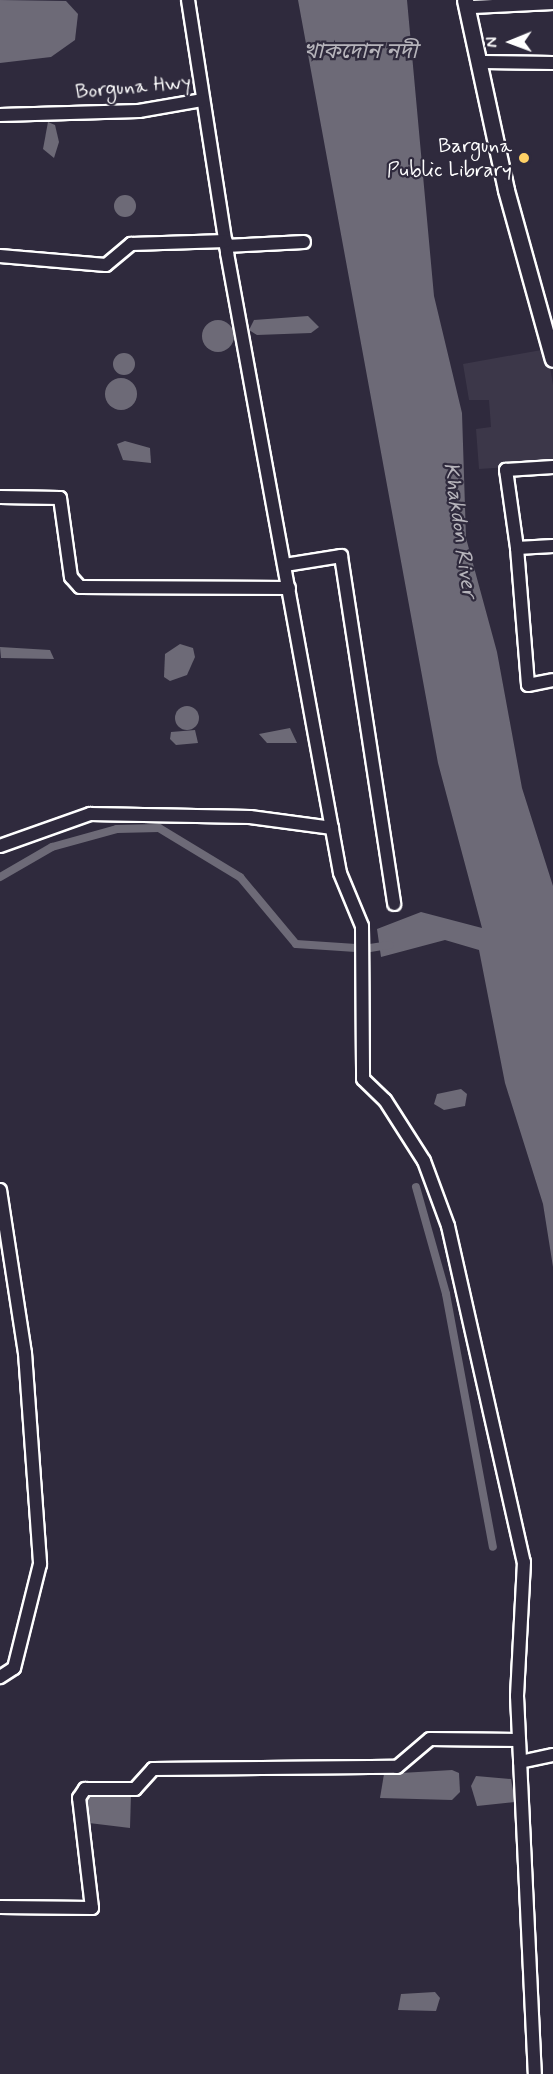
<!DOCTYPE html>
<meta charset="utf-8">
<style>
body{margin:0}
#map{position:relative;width:553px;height:2074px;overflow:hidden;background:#2f2a3d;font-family:Mynerve,"Noto Sans Bengali",sans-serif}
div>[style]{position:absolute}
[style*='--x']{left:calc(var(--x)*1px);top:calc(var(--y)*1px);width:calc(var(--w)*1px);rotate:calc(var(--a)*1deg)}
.built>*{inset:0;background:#3c3749}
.water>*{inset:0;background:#6d6a77}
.round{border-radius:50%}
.canal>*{height:8px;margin:-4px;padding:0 4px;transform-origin:4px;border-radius:4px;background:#6d6a77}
.roads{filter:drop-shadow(2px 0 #fff) drop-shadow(-2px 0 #fff) drop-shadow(0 2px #fff) drop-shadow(0 -2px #fff)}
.minor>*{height:12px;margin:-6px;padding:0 6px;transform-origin:6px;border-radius:6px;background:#2f2a3d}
.major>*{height:15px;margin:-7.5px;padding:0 7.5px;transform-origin:7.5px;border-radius:7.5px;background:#2f2a3d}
.dots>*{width:16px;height:16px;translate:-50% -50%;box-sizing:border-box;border:3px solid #2f2a3d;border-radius:50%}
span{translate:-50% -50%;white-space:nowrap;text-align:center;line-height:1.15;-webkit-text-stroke:4.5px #2f2a3d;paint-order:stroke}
.street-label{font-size:21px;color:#fff}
.poi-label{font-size:21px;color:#fff}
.right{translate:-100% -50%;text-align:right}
.water-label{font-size:22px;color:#b6b4bb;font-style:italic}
.north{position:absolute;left:481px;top:12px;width:60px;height:60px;-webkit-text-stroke:4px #2f2a3d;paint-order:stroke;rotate:269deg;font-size:16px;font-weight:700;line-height:24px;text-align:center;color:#fff}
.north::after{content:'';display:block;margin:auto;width:21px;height:27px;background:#fff;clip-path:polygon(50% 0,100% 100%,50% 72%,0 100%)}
</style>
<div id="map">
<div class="built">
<div style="clip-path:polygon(547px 349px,553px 385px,553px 464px,479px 469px,476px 429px,491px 427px,489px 400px,469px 400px,463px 364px)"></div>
</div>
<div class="water">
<div style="clip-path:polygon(0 0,66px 1px,78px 14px,75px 40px,51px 57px,0 63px)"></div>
<div style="clip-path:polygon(298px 0,407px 0,434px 296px,462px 413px,466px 538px,497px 652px,522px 788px,553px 886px,553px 1267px,543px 1204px,505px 1083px,479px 950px,445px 940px,381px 957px,377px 929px,421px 912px,482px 928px,438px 763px)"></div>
<div style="clip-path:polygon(48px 122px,55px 125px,59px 142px,54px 158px,43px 149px)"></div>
<div class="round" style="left:114px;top:195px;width:22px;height:22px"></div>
<div style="clip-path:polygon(308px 316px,319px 327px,311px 333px,257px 335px,249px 330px,254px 320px)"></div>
<div class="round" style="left:202px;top:320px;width:32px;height:32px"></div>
<div class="round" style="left:113px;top:353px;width:22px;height:22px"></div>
<div class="round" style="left:105px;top:378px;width:32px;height:32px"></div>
<div style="clip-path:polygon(125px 441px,150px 448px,151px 463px,123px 460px,117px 444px)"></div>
<div style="clip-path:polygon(180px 644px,193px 648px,195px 657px,187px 675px,170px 681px,164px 677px,165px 654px)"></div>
<div style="clip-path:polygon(0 647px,50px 650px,54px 659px,1px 658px)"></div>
<div class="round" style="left:175px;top:706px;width:24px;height:24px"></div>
<div style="clip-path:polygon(290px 728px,297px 743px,267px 743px,259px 734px)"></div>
<div style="clip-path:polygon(195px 730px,198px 743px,176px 745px,170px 739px,171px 732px)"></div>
<div style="clip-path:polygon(461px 1089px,467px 1094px,465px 1106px,444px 1110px,434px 1104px,437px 1094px)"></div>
<div style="clip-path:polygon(452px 1770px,459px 1773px,460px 1792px,452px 1800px,380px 1798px,384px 1774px)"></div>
<div style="clip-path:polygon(476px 1776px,511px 1779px,515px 1802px,477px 1806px,471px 1786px)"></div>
<div style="clip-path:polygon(131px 1794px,130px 1828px,89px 1823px,86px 1795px)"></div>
<div style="clip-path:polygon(435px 1992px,440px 1998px,436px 2011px,398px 2010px,401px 1994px)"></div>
</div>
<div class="canal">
<div style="--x:0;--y:877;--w:60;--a:-30"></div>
<div style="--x:52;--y:847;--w:67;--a:-15.5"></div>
<div style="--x:117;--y:829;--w:42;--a:-1.4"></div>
<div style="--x:159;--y:828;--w:95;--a:31.2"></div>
<div style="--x:240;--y:877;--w:87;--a:50.1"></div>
<div style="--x:296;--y:944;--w:60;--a:3.8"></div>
<div style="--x:370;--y:948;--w:20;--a:-9"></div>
<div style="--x:416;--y:1187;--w:111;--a:74.3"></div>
<div style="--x:446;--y:1294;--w:257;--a:79.5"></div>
</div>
<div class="roads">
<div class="minor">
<div style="--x:188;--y:0;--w:256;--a:81.2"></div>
<div style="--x:227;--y:253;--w:630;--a:79.67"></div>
<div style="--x:340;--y:873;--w:57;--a:67.5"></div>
<div style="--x:362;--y:926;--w:153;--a:89.6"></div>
<div style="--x:363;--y:1079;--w:30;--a:44"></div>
<div style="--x:385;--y:1100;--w:72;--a:57.4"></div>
<div style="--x:424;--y:1161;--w:69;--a:69.7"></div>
<div style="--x:448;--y:1226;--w:344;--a:77.3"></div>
<div style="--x:524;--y:1562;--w:134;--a:93"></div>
<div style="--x:517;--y:1696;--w:378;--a:87.3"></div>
<div style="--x:473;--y:7;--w:80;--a:-2.9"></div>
<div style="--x:484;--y:62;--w:69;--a:0.8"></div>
<div style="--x:0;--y:115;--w:139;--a:-1.6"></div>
<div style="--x:139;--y:111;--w:65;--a:-9.8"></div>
<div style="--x:226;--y:246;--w:78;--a:-2.9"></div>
<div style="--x:0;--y:256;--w:106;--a:4.9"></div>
<div style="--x:106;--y:265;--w:33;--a:-40"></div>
<div style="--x:131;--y:244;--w:95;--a:-1.8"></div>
<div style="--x:0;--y:497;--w:60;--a:1"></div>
<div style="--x:60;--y:498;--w:80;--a:82.1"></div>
<div style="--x:71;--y:577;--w:13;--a:48"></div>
<div style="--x:80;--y:587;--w:209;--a:0.3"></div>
<div style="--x:553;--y:546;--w:36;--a:177"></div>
<div style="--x:517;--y:548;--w:137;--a:85.4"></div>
<div style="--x:528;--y:685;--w:25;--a:-11"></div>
<div style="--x:517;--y:548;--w:79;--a:-98"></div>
<div style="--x:506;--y:470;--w:47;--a:-3.7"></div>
<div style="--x:285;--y:565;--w:57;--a:-9.1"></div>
<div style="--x:341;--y:556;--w:352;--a:81.3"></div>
<div style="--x:0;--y:846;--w:96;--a:-19.6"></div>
<div style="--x:90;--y:814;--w:160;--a:1.1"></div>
<div style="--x:250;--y:817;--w:83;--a:7.6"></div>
<div style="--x:0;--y:1190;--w:165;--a:81.3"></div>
<div style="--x:25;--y:1353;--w:212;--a:85.9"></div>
<div style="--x:40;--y:1564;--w:107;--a:104"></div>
<div style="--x:14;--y:1668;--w:17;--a:147"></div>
<div style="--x:520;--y:1762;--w:34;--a:-12"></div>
<div style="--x:0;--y:1907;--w:92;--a:0.6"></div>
<div style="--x:92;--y:1908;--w:111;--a:-96.7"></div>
<div style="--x:79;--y:1798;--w:11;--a:-56"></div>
<div style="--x:85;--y:1789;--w:50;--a:0"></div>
<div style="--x:135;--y:1789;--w:27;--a:-48"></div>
<div style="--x:153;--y:1769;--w:244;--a:-0.5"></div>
<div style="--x:397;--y:1767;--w:43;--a:-40.3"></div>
<div style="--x:430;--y:1739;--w:89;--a:0.6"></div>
</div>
<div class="major">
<div style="--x:465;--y:0;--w:194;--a:77.8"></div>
<div style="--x:506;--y:190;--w:175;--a:74.5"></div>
</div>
</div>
<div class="dots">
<div style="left:524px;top:158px;background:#ffd166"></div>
</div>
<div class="street-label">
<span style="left:133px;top:87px;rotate:-5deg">Borguna Hwy</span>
</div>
<div class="poi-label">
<span class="right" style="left:512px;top:158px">Barguna<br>Public Library</span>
</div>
<div class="water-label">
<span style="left:360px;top:53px">খাকদোন নদী</span>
<span style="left:459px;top:530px;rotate:82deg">Khakdon River</span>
</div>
<div class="north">N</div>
</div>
